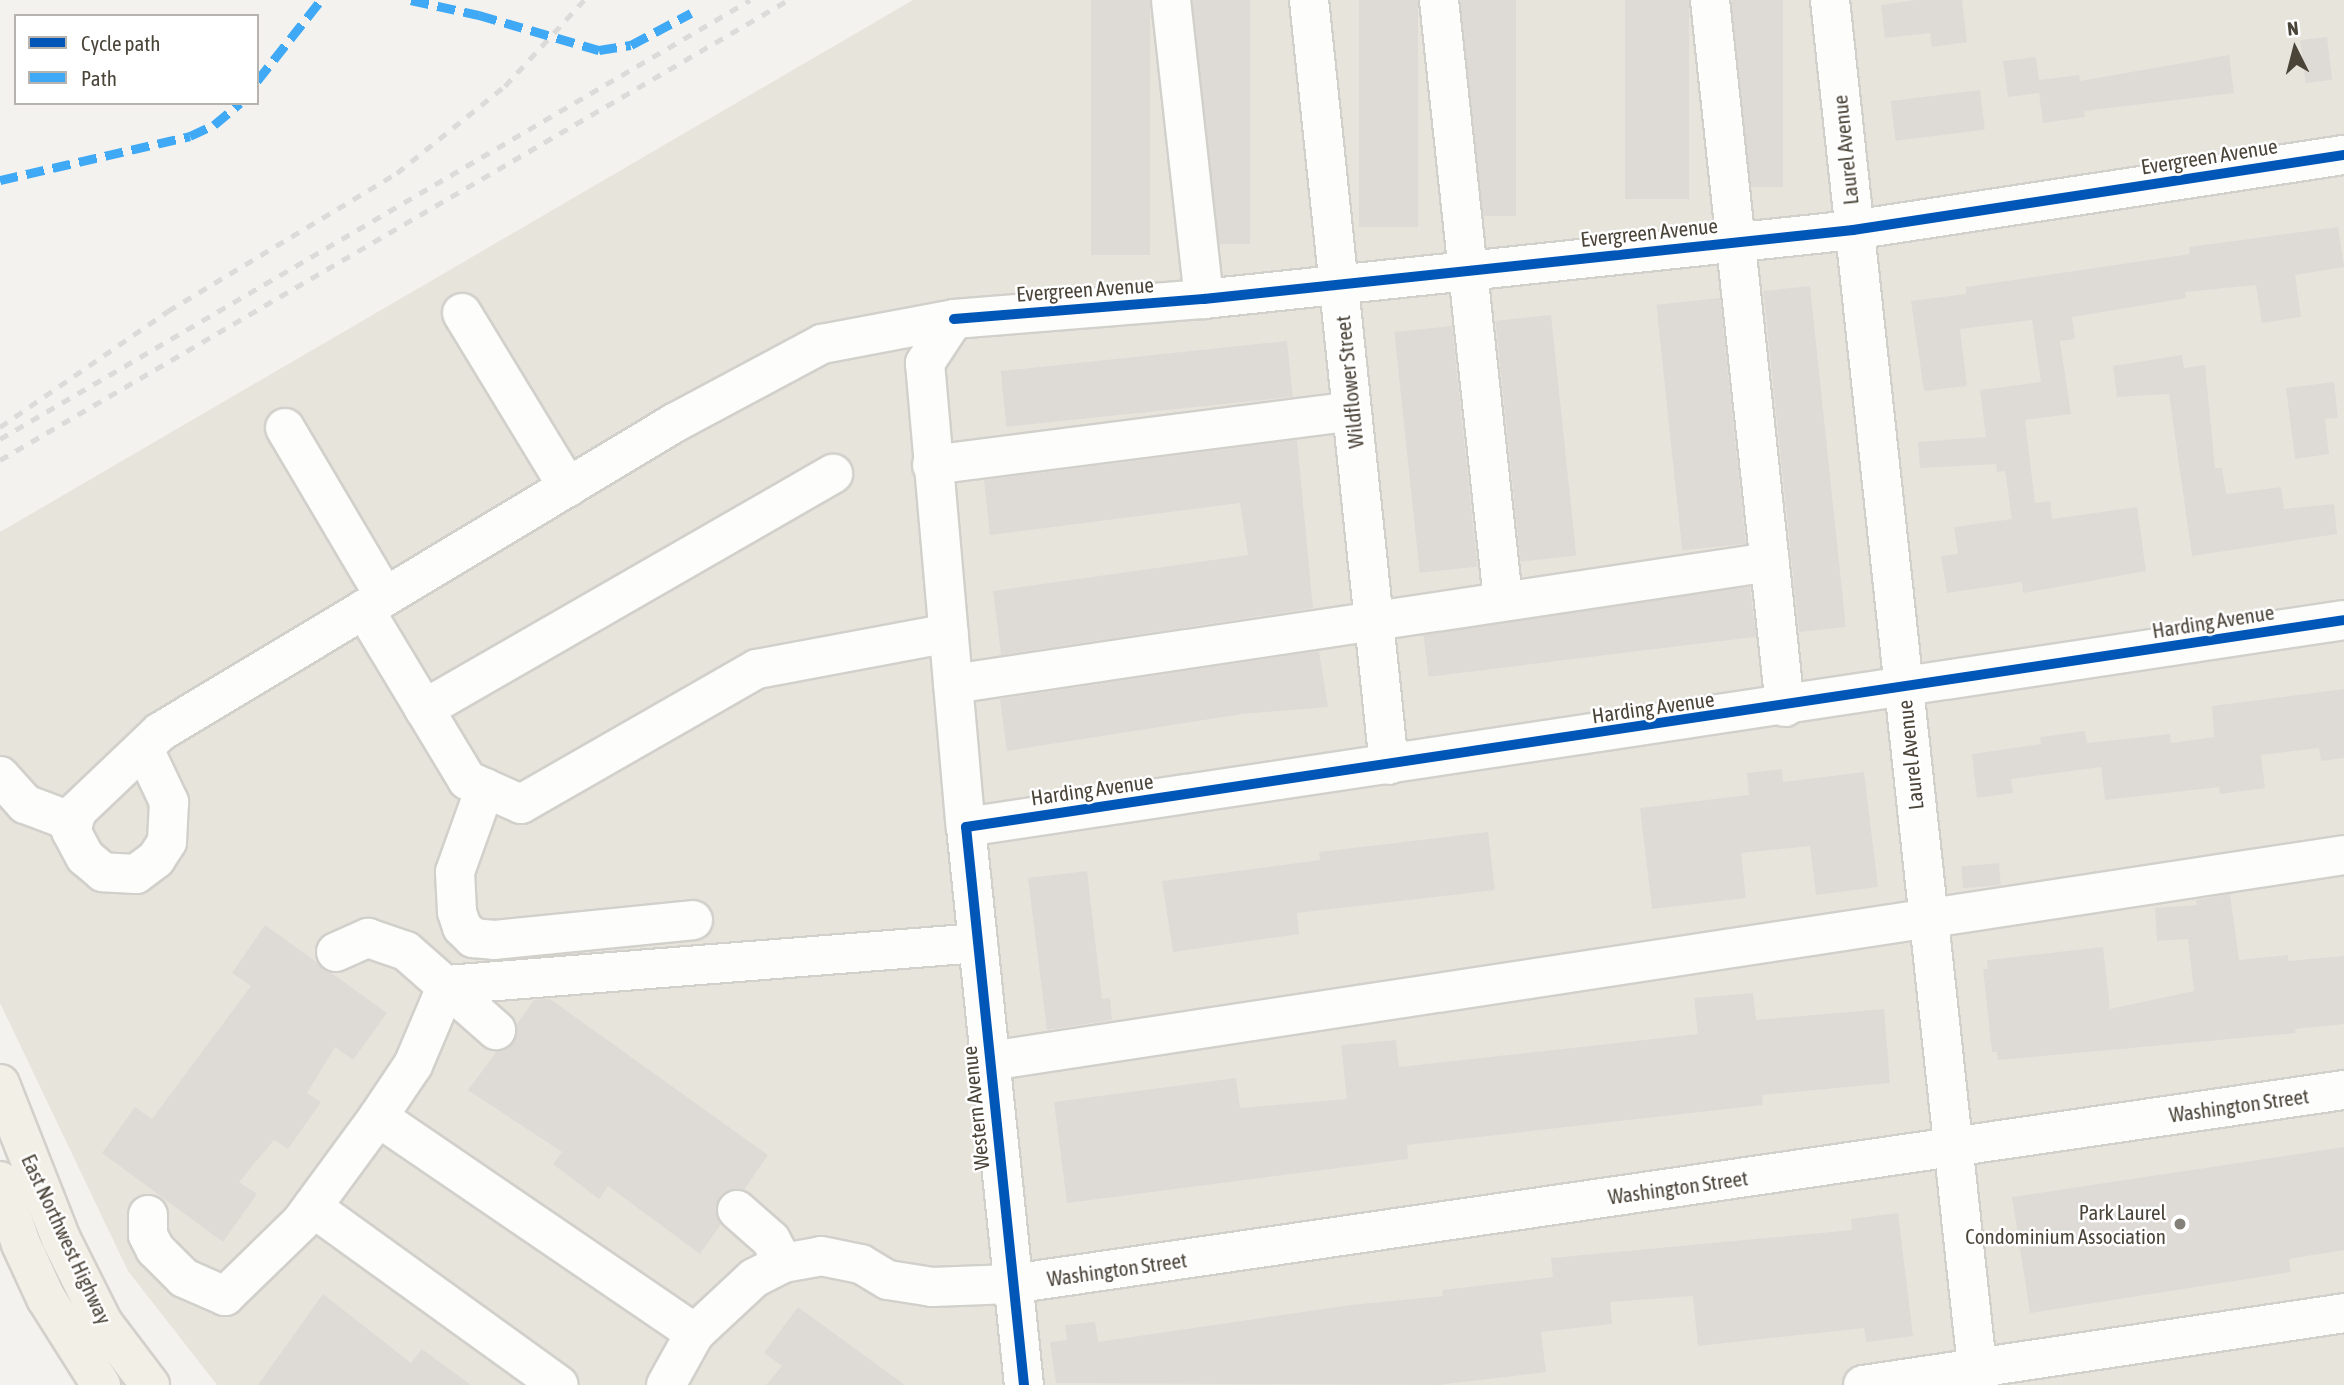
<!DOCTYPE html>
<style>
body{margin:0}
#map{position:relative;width:2344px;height:1385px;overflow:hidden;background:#f4f2ee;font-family:"Asap Condensed",sans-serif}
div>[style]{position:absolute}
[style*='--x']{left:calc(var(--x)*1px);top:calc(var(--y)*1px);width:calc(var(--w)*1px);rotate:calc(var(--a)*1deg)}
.residential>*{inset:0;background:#e7e4dc}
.building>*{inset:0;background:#dedbd6;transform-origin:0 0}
.roads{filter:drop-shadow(2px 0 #d2d0cb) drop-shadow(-2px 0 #d2d0cb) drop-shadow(0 2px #d2d0cb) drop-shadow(0 -2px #d2d0cb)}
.minor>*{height:38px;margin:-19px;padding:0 19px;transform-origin:19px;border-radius:19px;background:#fdfdfc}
.major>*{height:38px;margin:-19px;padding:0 19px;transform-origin:19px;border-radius:19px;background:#f2efe6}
.rail>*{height:5px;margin-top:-2.5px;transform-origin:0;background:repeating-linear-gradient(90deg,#dbdbda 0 9px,transparent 0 18px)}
.quiet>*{height:9px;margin-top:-4.5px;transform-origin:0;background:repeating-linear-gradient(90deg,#3fa9f5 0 18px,transparent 0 27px)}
.cycleway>*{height:10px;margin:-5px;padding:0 5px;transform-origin:5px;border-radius:5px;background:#0057b8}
.dots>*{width:19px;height:19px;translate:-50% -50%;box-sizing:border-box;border:4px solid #fff;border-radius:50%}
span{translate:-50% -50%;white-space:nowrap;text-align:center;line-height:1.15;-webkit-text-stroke:5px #fff;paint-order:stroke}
.street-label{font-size:21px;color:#4b4439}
.poi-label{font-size:21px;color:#4b4439}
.right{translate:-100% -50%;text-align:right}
.legend{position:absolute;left:14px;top:14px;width:245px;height:91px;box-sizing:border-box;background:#fff;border:2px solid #b7b4b0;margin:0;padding:9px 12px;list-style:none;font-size:21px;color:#4b4439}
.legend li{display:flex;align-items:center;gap:14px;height:35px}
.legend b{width:35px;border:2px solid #b7b4b0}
.north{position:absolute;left:2260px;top:14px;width:70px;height:70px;-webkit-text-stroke:5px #fff;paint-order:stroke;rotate:354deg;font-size:19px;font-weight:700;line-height:28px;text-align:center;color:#4b4439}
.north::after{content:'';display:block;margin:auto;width:24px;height:32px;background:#4b4439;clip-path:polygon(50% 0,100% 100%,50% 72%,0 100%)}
</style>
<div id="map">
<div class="residential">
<div style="clip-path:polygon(913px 0,2344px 0,2344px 1385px,217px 1385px,128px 1271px,0 1003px,0 532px)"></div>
</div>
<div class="building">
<div style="left:1091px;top:0;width:59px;height:255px"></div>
<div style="left:1193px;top:0;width:57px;height:244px"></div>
<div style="left:1359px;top:0;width:59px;height:227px"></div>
<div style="left:1461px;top:0;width:55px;height:216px"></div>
<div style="left:1625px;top:0;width:64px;height:199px"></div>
<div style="left:1732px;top:0;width:51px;height:187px"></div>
<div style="clip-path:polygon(1915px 0,1962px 0,1967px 42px,1932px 47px,1930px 33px,1885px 38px,1881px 5px)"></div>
<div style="left:2327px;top:37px;width:43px;height:27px;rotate:83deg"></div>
<div style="clip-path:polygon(2229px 55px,2234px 93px,2084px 111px,2085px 117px,2043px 123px,2039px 93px,2008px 97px,2003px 61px,2036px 57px,2039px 80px,2079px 75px,2080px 81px)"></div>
<div style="left:1980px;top:90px;width:40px;height:90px;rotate:83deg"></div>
<div style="clip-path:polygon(2338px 227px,2344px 267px,2295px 275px,2301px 317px,2262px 323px,2256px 285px,2185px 292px,2186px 298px,2072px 317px,2075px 339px,2060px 341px,2071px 414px,2025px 420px,2035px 503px,2050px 501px,2052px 519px,2137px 507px,2146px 571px,2023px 593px,2022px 582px,1947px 593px,1941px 556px,1958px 554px,1954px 527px,2012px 519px,2005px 471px,1997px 472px,1996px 464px,1920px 468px,1918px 442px,1986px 437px,1980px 390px,2041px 382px,2032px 320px,1960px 329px,1967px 386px,1924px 391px,1911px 301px,1966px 294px,1966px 287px,2190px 254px,2189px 247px)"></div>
<div style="left:1810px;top:286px;width:343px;height:47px;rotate:84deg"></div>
<div style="left:1720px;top:298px;width:247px;height:64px;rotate:84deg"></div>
<div style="left:1551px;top:315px;width:242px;height:56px;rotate:84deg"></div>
<div style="left:1452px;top:326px;width:242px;height:58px;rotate:84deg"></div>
<div style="left:1287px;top:341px;width:56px;height:288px;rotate:84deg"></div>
<div style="clip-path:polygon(2182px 355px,2184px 368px,2205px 365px,2215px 468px,2222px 468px,2226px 494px,2281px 487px,2284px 509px,2334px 504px,2337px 534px,2192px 556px,2169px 394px,2117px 397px,2113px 366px)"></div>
<div style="clip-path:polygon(2334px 382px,2338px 418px,2325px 419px,2329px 454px,2295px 459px,2286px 388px)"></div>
<div style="clip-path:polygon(1297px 440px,1313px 608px,1001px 655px,993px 591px,1248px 555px,1240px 503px,990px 535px,984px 480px)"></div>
<div style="left:1750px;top:587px;width:50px;height:330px;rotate:83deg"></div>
<div style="clip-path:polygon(1319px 651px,1328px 707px,1242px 714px,1007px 751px,1000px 699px)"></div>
<div style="clip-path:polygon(2344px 689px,2344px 758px,2321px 761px,2319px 748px,2261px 755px,2265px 788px,2220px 794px,2219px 787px,2105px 800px,2101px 767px,2011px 779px,2013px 793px,1977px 798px,1972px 754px,2041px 744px,2040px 737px,2085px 731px,2087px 743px,2170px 734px,2171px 743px,2214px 737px,2212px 706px)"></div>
<div style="clip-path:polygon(1782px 769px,1783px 782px,1864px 772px,1878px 887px,1816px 895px,1810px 846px,1741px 853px,1746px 898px,1652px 909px,1640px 808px,1749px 795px,1747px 773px)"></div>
<div style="clip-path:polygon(1488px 832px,1495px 890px,1297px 913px,1299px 934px,1173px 952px,1162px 881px,1320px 860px,1319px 852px)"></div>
<div style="left:1999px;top:863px;width:22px;height:38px;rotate:85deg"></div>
<div style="clip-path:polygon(1087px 871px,1102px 999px,1110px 998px,1112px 1020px,1047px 1030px,1028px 878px)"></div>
<div style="clip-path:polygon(2230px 894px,2239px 960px,2288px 955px,2288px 961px,2344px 956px,2344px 1024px,2295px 1029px,2296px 1033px,1998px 1060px,1997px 1052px,1992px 1052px,1983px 969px,1988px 969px,1987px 960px,2103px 947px,2110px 1009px,2194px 991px,2188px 939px,2157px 941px,2155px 908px,2197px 905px,2196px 900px)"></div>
<div style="clip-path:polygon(265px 925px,387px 1013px,353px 1060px,335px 1047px,307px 1093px,321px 1102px,288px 1149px,274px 1140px,239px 1182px,257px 1194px,223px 1242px,102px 1153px,135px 1107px,152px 1119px,251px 986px,232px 973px)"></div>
<div style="clip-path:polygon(1753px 993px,1756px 1020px,1884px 1009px,1890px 1083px,1762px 1095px,1763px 1105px,1407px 1145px,1408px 1159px,1067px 1203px,1054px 1102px,1236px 1078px,1240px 1108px,1347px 1099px,1341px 1045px,1396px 1040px,1399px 1067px,1698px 1034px,1694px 998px)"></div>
<div style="clip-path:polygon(550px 999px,768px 1155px,744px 1190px,731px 1189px,720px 1196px,716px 1206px,721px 1224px,700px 1254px,608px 1186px,599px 1199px,553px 1164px,562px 1152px,468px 1090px,497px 1051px,513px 1044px,517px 1024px,534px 1000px)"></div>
<div style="clip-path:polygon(2344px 1147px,2344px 1250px,2289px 1259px,2291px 1272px,2030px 1313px,2012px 1197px)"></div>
<div style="clip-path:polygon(1898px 1213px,1913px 1336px,1866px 1342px,1864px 1328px,1698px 1346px,1693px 1296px,1610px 1302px,1612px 1324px,1541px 1332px,1546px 1372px,1438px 1385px,1056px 1383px,1050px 1342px,1067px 1340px,1065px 1325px,1095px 1322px,1098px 1342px,1351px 1305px,1443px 1296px,1442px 1290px,1553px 1277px,1551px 1258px,1852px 1230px,1851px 1219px)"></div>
<div style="clip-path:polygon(323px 1294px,411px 1363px,422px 1349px,471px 1385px,258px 1385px)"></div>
<div style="clip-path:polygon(798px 1307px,905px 1385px,766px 1385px,782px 1366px,764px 1353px)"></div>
</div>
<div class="roads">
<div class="minor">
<div style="--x:1171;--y:0;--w:301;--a:83.7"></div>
<div style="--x:1309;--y:0;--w:769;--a:84.03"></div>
<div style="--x:1439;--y:0;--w:603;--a:83.91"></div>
<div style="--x:1710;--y:0;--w:711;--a:83.94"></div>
<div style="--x:1830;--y:0;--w:1393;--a:83.86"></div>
<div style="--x:462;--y:313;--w:204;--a:58.7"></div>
<div style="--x:954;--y:319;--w:53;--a:123.4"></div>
<div style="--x:925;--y:363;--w:466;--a:85"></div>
<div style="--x:966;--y:827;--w:561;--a:84.07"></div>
<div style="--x:285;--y:428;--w:196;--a:59.4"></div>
<div style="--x:932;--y:465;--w:423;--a:-7.3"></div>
<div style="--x:364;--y:609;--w:200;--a:58.9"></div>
<div style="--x:467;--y:780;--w:59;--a:24"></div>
<div style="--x:521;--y:804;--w:272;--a:-29.8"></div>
<div style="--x:757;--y:669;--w:195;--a:-10.6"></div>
<div style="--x:953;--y:684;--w:826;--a:-8.49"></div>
<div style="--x:424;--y:709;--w:472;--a:-29.9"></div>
<div style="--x:144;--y:749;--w:59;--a:64.7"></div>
<div style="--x:169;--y:802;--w:40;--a:92.9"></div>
<div style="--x:167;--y:842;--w:20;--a:123"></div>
<div style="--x:156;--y:859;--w:25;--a:143"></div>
<div style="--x:136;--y:874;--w:33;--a:-177"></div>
<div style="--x:103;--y:872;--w:23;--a:-140"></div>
<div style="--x:85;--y:857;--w:30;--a:-118"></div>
<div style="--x:71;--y:831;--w:21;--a:-73"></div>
<div style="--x:77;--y:811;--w:115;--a:-43.6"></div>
<div style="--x:160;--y:732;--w:602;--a:-31"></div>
<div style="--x:676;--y:422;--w:166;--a:-28.1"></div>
<div style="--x:822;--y:344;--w:134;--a:-10.7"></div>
<div style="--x:954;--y:319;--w:251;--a:-4.6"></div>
<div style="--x:1204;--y:299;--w:653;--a:-6.07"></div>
<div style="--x:1853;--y:230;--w:497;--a:-8.7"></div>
<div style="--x:0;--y:776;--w:38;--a:48"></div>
<div style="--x:25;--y:804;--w:51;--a:20.6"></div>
<div style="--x:485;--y:788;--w:89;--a:109.7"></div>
<div style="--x:455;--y:872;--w:40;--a:87.1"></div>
<div style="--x:457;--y:912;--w:16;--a:72"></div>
<div style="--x:462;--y:927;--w:16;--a:45"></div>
<div style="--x:473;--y:938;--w:21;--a:5"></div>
<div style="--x:494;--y:940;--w:200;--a:-5.7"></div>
<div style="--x:966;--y:827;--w:1393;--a:-8.54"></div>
<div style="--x:336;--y:952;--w:35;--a:-24"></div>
<div style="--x:368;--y:938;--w:40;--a:18.9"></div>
<div style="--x:406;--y:951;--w:120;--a:41.3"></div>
<div style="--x:990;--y:1061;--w:1370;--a:-8.65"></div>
<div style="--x:378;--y:1117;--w:384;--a:34.3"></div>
<div style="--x:312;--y:1207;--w:304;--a:35.8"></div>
<div style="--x:737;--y:1210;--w:45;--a:41.4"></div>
<div style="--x:771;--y:1240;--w:26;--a:62"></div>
<div style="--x:148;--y:1215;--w:20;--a:90"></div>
<div style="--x:148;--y:1235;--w:16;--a:63"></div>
<div style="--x:155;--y:1249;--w:41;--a:45"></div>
<div style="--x:184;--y:1278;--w:45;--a:23.7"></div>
<div style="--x:225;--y:1296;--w:106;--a:-44.2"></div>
<div style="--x:301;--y:1222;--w:130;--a:-53.7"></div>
<div style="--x:378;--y:1117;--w:63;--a:-56.1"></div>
<div style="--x:413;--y:1065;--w:87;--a:-67"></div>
<div style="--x:447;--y:985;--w:533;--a:-4.52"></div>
<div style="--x:666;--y:1385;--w:60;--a:-60.9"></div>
<div style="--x:695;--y:1333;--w:81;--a:-43"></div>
<div style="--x:754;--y:1278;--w:33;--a:-27"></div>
<div style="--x:783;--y:1263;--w:39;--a:-10"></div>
<div style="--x:821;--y:1256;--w:41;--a:11.3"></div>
<div style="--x:861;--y:1264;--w:31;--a:31"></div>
<div style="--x:888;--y:1280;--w:45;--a:9"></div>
<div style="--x:932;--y:1287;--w:80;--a:-2.1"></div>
<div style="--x:1012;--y:1284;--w:1346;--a:-8.29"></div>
<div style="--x:1863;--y:1385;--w:486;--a:-8.5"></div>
</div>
<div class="major">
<div style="--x:0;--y:1084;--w:167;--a:68.5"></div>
<div style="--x:61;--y:1239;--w:94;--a:63.4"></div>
<div style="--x:103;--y:1323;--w:78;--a:52.8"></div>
<div style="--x:0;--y:1181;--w:66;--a:71.6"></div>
<div style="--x:21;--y:1244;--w:60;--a:65.2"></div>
<div style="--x:46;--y:1298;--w:103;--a:57.7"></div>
</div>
</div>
<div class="rail">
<div style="--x:0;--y:427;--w:204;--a:-34.6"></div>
<div style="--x:168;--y:311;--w:267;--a:-31.1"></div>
<div style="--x:397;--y:173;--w:139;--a:-38.9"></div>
<div style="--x:505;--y:86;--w:117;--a:-47.4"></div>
<div style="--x:0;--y:439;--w:869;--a:-30.34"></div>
<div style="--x:0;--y:460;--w:912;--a:-30.27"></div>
</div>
<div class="quiet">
<div style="--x:411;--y:0;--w:70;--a:12.4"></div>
<div style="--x:479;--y:15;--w:125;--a:16.3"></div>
<div style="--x:599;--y:50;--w:32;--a:-9"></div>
<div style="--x:631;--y:45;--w:68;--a:-28.1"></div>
<div style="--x:257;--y:81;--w:103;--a:-51.7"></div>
<div style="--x:0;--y:180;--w:195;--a:-13"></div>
<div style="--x:190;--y:136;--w:26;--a:-25"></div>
<div style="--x:214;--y:125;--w:34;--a:-40"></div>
</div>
<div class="cycleway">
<div style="--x:954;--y:319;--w:251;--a:-4.6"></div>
<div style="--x:1204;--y:299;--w:653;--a:-6.07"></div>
<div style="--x:1853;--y:230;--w:497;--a:-8.7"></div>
<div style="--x:1024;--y:1385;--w:561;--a:-95.93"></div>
<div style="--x:966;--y:827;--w:1393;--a:-8.54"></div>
</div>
<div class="dots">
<div style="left:2180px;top:1224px;background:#868178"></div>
</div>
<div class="street-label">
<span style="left:1845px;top:150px;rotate:-96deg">Laurel Avenue</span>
<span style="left:2209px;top:156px;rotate:-9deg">Evergreen Avenue</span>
<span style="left:1649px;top:232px;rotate:-6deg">Evergreen Avenue</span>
<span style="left:1085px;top:289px;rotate:-4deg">Evergreen Avenue</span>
<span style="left:1349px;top:382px;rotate:-96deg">Wildflower Street</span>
<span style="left:2213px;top:621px;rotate:-9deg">Harding Avenue</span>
<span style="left:1653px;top:707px;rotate:-8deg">Harding Avenue</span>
<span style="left:1910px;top:755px;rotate:-96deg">Laurel Avenue</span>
<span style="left:1092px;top:789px;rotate:-8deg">Harding Avenue</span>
<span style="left:2239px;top:1105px;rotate:-8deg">Washington Street</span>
<span style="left:975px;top:1108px;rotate:-96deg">Western Avenue</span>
<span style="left:1678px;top:1187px;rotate:-8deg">Washington Street</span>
<span style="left:67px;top:1239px;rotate:65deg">East Northwest Highway</span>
<span style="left:1117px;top:1269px;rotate:-8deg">Washington Street</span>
</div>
<div class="poi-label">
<span class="right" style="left:2166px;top:1224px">Park Laurel<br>Condominium Association</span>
</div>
<ul class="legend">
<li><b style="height:9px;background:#0057b8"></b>Cycle path</li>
<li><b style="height:9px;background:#3fa9f5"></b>Path</li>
</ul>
<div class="north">N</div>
</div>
